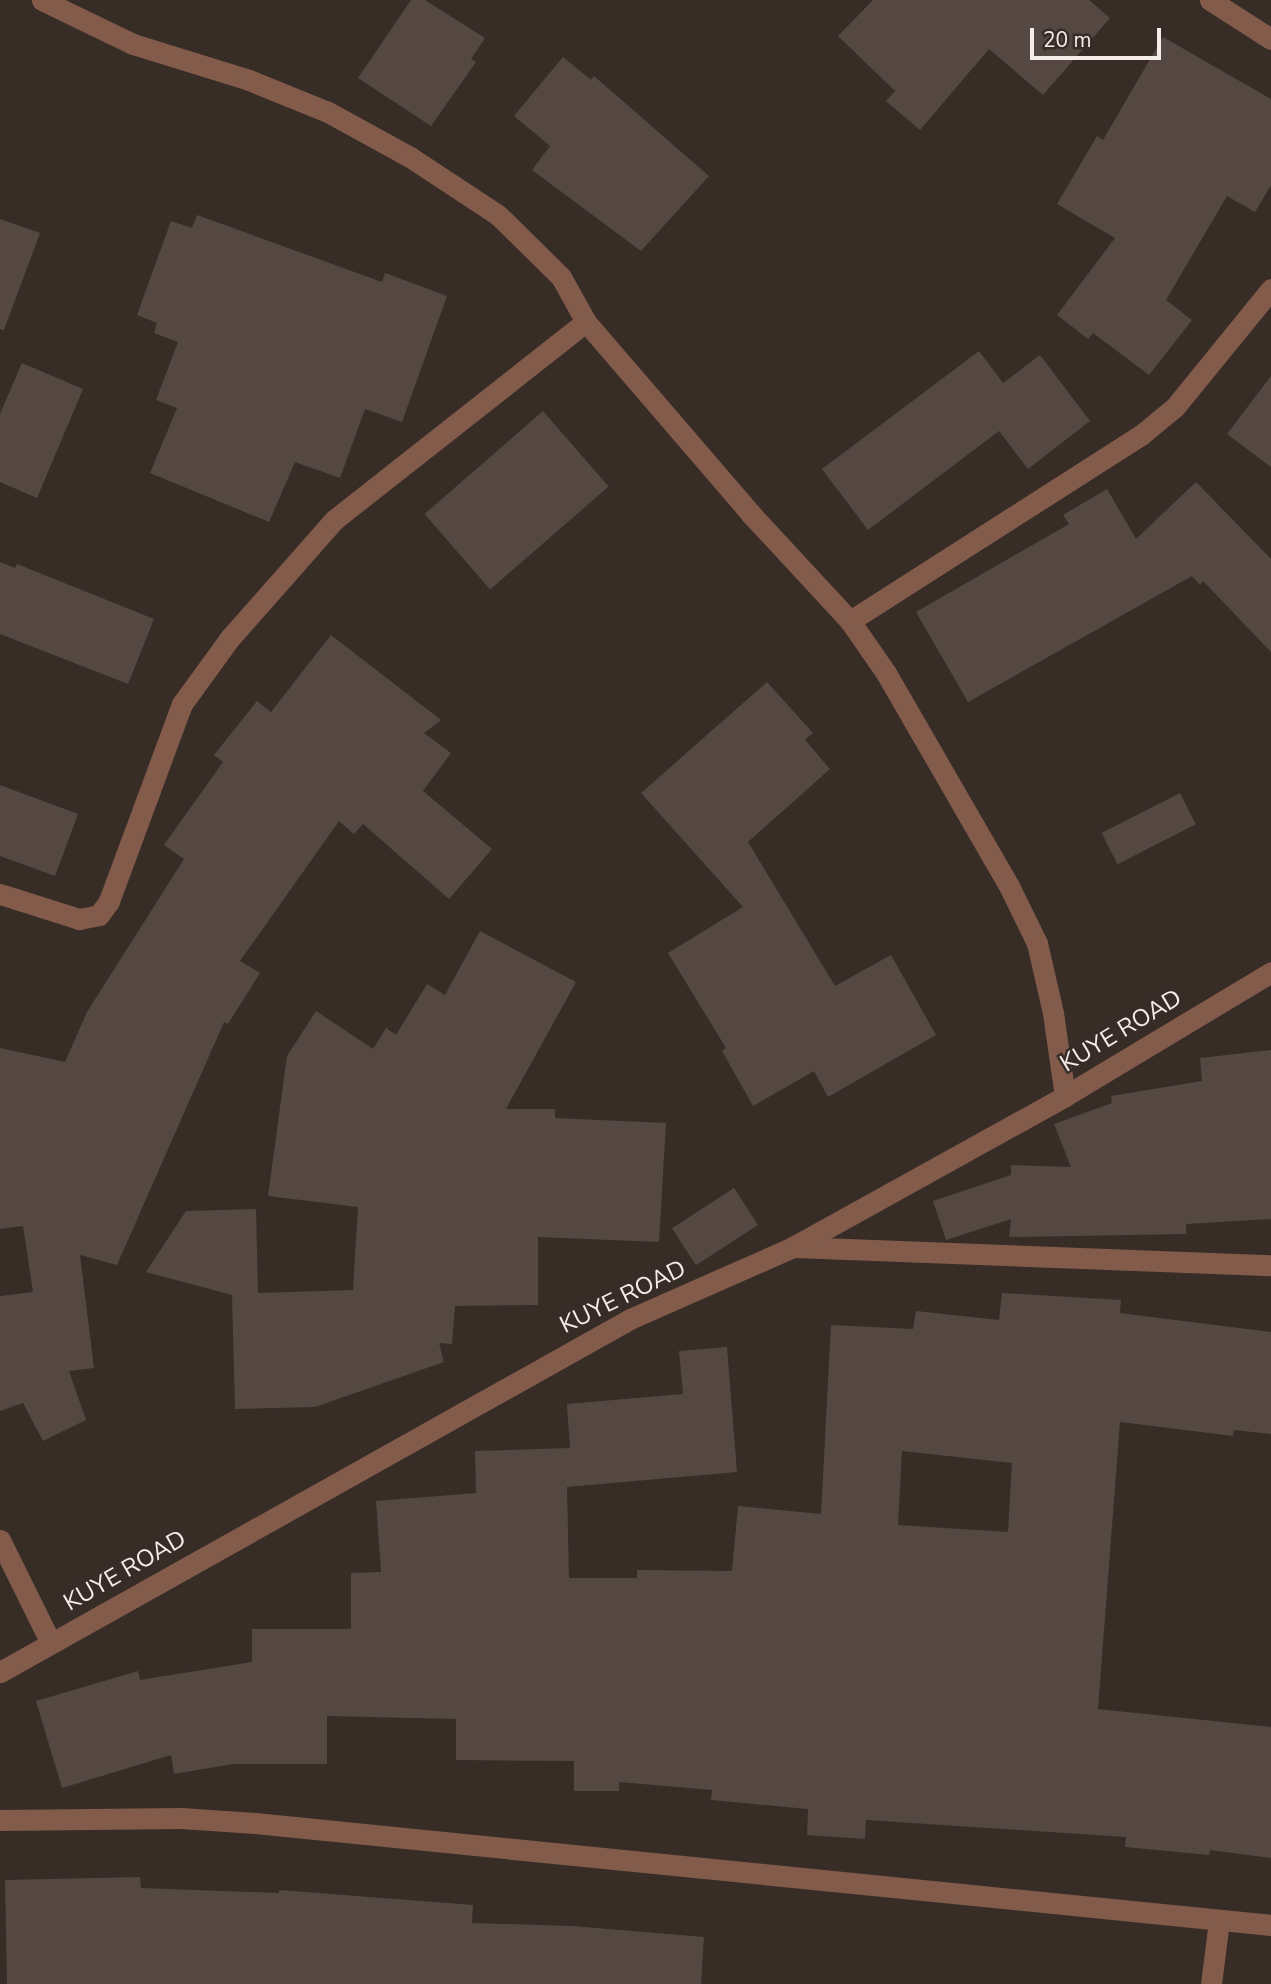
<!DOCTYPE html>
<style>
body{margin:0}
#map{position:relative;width:1271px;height:1984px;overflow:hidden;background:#382c27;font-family:"Nunito Sans",sans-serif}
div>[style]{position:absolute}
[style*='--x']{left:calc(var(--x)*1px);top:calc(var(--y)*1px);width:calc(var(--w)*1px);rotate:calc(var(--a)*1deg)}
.building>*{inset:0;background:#554842;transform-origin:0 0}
.minor>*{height:21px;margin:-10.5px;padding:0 10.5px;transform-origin:10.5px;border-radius:10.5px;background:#825b4b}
span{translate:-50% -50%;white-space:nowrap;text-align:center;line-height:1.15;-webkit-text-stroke:5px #382c27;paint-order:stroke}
.street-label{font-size:24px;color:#f5ede9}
.scale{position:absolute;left:1030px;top:28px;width:131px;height:32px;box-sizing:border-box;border:4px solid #f5ede9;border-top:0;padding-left:9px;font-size:21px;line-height:24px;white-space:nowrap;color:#f5ede9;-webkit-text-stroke:5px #382c27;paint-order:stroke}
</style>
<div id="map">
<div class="building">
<div style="clip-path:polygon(411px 0,425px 0,485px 38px,471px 59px,476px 62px,431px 126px,358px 78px)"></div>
<div style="clip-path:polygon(873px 0,1089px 0,1110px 18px,1043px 95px,989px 49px,920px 130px,886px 101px,895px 91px,838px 36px)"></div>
<div style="clip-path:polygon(1163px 37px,1271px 99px,1271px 185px,1255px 212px,1227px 196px,1166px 300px,1192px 320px,1149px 375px,1093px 333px,1088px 339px,1057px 315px,1115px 238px,1057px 204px,1097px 136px,1103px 140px)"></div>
<div style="clip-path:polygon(563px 57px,591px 80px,594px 76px,709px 176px,641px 251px,532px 170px,550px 146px,514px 116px)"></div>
<div style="clip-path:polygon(197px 215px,382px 282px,385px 273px,447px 296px,402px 422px,365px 409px,340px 478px,295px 462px,269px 522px,150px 473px,177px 408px,156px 400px,178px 342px,154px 333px,157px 323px,137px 315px,171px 221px,192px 228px)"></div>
<div style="clip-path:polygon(0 219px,40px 233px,4px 330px,0 329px)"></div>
<div style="clip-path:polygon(979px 351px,1003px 383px,1040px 355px,1090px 421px,1028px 469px,999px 431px,868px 530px,822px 469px)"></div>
<div style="clip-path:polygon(22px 363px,83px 389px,37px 498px,0 482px,0 414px)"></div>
<div style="clip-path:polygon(1271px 376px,1271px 467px,1227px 434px)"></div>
<div style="left:543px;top:411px;width:100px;height:157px;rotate:49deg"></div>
<div style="clip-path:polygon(1196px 482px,1271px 559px,1271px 652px,1203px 581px,1200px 585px,1192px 576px,968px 702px,916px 612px,1069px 524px,1063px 515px,1107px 489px,1136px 539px)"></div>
<div style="clip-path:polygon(0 562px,15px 568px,17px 564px,154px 619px,128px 684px,0 634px)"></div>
<div style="clip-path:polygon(331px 635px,441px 720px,424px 733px,451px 753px,423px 791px,492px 849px,449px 899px,363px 824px,354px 834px,339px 821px,240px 961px,260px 973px,228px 1024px,224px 1022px,117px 1265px,80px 1255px,94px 1368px,69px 1371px,86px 1420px,43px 1441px,23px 1403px,0 1411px,0 1296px,33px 1292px,23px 1226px,0 1229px,0 1048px,65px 1062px,87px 1012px,184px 859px,164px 845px,223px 762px,214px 755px,257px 701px,271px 712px)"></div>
<div style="clip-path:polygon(767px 682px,813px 733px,805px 740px,830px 769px,748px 842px,835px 986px,891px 955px,936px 1035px,828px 1097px,814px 1071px,753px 1106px,722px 1051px,726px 1048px,668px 953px,743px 907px,641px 793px)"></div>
<div style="clip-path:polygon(0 785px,78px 814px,55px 876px,0 856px)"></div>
<div style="left:1180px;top:793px;width:35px;height:88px;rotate:63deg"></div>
<div style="clip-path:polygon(480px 931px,576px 982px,506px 1109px,555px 1109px,555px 1118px,666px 1123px,659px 1242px,538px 1237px,538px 1305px,455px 1306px,452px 1344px,439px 1343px,444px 1362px,315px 1407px,235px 1409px,232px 1295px,146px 1272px,186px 1211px,256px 1209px,258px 1293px,353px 1290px,358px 1207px,268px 1196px,287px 1056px,316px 1011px,373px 1049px,386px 1028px,396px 1035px,427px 984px,445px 995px)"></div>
<div style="clip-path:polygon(1271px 1050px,1271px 1219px,1186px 1224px,1186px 1234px,1009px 1237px,1011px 1219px,946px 1240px,933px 1201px,1011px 1175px,1011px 1165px,1071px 1167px,1054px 1124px,1112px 1103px,1111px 1096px,1202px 1081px,1200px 1058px)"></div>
<div style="left:734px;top:1188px;width:44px;height:74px;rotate:57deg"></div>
<div style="clip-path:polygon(evenodd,1002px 1293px,1121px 1300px,1120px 1313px,1271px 1332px,1271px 1434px,1234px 1430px,1233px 1436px,1120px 1422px,1098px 1709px,1271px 1727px,1271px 1858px,1210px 1850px,1209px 1855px,1125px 1847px,1126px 1837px,866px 1820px,865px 1839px,807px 1835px,808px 1809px,711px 1800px,712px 1790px,619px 1782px,619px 1791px,574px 1791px,574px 1761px,456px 1760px,456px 1719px,327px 1716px,327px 1764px,233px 1764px,174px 1774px,171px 1755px,62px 1788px,36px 1701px,138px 1671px,140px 1680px,252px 1662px,252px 1629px,351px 1629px,351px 1573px,381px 1572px,376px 1501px,476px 1493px,475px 1451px,570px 1448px,567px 1404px,683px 1394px,679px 1351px,727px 1347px,737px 1472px,567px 1487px,569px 1578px,637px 1578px,637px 1570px,732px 1571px,738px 1506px,821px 1514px,831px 1325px,913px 1329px,916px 1311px,999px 1320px,1002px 1293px,902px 1451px,1012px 1463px,1008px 1532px,898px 1525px,902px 1451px)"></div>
<div style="clip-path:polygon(140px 1877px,141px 1888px,279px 1893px,279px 1890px,473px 1905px,472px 1923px,572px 1926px,704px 1937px,701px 1984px,7px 1984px,5px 1880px)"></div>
</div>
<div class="minor">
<div style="--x:42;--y:0;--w:101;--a:25.8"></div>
<div style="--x:133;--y:44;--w:121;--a:17.2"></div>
<div style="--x:249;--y:80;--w:85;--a:22.1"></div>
<div style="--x:328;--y:112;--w:94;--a:28.8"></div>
<div style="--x:410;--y:157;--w:105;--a:33.4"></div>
<div style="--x:498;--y:215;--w:88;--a:44.5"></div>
<div style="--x:561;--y:277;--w:51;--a:60.9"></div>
<div style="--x:586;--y:322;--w:252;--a:49.3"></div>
<div style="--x:750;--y:513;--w:147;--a:47.2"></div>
<div style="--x:850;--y:621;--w:63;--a:55.3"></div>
<div style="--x:886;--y:673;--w:248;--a:60"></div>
<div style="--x:1010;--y:888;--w:61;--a:63.9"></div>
<div style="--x:1037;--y:943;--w:72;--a:77.1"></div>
<div style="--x:1053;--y:1013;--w:84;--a:81.8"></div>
<div style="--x:1210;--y:0;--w:72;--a:32.6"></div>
<div style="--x:850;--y:621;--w:345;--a:-32.6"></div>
<div style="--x:1141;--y:435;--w:44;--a:-39.5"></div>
<div style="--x:1175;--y:407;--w:152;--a:-50.9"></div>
<div style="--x:0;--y:894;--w:83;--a:17.6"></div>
<div style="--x:79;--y:919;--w:20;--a:-11"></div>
<div style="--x:99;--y:915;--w:17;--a:-54"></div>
<div style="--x:109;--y:901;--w:210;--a:-69.7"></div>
<div style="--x:182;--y:704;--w:82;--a:-54"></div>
<div style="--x:230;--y:638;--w:157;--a:-48.6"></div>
<div style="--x:334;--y:520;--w:320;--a:-38.2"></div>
<div style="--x:795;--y:1247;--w:476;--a:2.2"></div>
<div style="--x:0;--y:1540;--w:115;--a:63.7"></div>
<div style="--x:0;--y:1672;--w:722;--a:-29.26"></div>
<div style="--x:630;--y:1319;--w:178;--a:-23.8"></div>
<div style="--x:793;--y:1247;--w:311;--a:-29"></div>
<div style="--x:1065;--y:1096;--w:240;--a:-31"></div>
<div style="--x:0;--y:1820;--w:181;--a:-0.6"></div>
<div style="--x:181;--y:1818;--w:74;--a:3.9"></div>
<div style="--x:255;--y:1823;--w:1021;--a:5.73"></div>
<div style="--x:1211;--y:1984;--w:64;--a:-82.8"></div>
</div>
<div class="street-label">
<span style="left:1121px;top:1031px;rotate:-31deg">KUYE ROAD</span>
<span style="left:623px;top:1297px;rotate:-26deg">KUYE ROAD</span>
<span style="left:125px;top:1571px;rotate:-30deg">KUYE ROAD</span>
</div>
<div class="scale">20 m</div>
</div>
